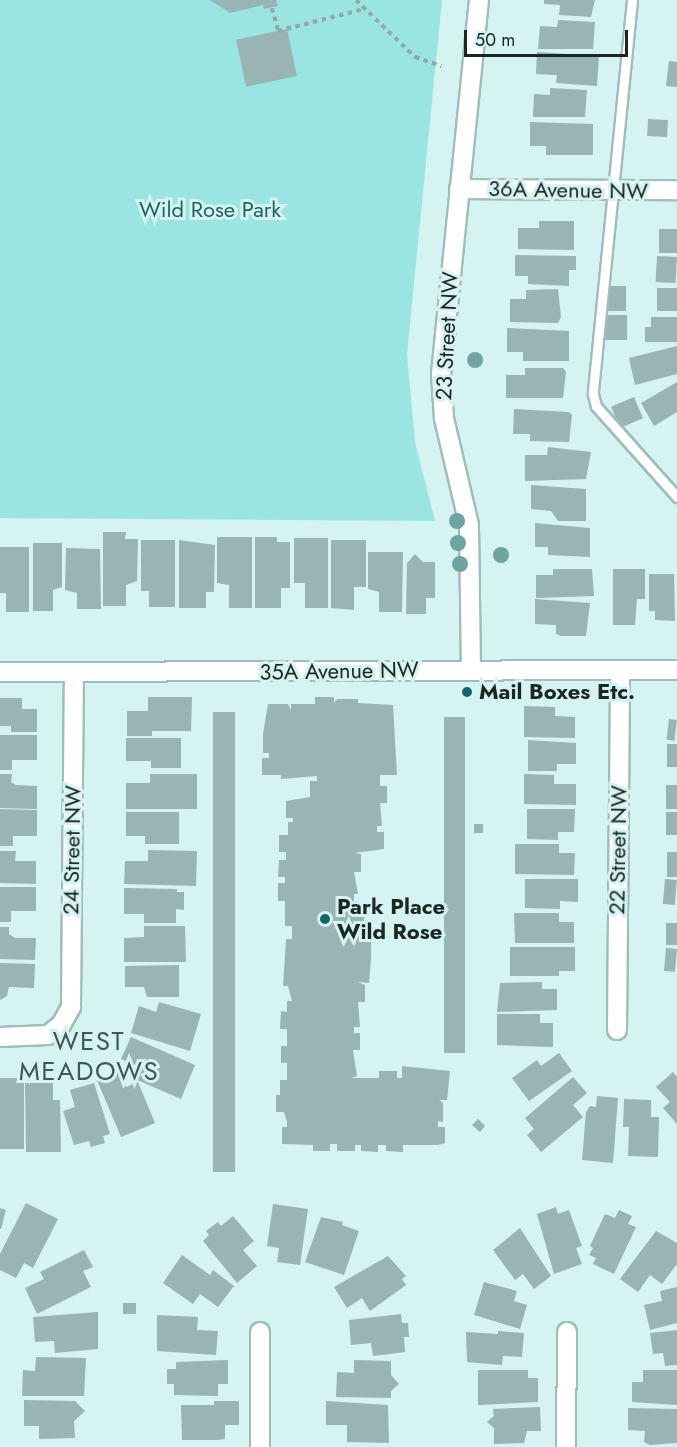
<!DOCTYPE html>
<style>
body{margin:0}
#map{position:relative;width:677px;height:1447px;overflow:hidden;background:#d5f3f1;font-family:Jost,sans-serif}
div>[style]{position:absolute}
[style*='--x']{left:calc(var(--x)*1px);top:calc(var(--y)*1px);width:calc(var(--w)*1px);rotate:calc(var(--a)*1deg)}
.green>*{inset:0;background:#9ae5e2}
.building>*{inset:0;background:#98b4b3;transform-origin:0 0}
.path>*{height:4px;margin-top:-2px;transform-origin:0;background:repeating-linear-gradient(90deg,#92a9a7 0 4.5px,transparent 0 9px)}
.roads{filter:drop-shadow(2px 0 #a0bcbb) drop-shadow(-2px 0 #a0bcbb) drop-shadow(0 2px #a0bcbb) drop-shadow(0 -2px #a0bcbb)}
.lane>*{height:9px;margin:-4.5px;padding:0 4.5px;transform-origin:4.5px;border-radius:4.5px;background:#fff}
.street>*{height:18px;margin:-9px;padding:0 9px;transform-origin:9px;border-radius:9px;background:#fff}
.trees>*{width:16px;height:16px;margin:-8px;border-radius:50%;background:#70a4a2}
.dots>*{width:16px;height:16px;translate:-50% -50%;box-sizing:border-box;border:3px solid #d5f3f1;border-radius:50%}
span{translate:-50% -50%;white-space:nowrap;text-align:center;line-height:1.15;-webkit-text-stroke:6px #d5f3f1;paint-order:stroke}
.street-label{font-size:22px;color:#1b2625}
.park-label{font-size:22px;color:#1d6361}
.poi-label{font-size:22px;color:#1b2625;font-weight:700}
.left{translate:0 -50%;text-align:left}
.quarter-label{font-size:26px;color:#3e5856;letter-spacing:1.5px}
.scale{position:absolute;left:464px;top:30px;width:164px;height:27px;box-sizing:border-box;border:3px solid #1b2625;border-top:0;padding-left:8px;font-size:18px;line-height:21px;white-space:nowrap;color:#1b2625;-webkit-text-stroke:4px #d5f3f1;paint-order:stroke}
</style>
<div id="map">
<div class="green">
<div style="clip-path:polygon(0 0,442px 0,407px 354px,415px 442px,435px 521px,0 518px)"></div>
</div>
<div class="building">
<div style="clip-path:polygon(210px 0,276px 0,278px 6px,264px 9px,263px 5px,230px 13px)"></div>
<div style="clip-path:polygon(544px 0,595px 0,591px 17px,559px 15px,560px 5px,544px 4px)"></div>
<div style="clip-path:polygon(558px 20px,595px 22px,593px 49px,538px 49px,540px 26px,557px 27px)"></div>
<div style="left:287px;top:29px;width:48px;height:52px;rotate:78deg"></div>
<div style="clip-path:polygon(537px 52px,599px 56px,597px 86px,556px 83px,557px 75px,536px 74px)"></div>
<div style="clip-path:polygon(669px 61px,677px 62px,677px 87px,666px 86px)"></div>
<div style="clip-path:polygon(550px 88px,587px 90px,585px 117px,533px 117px,534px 94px,550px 95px)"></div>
<div style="left:648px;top:119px;width:20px;height:17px;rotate:3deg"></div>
<div style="clip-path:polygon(530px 122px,593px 124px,593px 155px,546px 155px,546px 146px,530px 146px)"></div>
<div style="clip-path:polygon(539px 221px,574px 221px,574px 250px,518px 249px,518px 228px,539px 228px)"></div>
<div style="left:659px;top:229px;width:18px;height:24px"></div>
<div style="clip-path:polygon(515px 255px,576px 256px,576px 270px,569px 270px,569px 286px,528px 284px,528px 276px,515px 276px)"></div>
<div style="left:657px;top:256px;width:20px;height:26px;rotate:3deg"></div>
<div style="left:606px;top:286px;width:20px;height:25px"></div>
<div style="left:657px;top:288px;width:20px;height:23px"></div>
<div style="clip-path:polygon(558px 289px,561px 317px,558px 323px,510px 322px,510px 299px,526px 299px,526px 290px)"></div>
<div style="left:602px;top:315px;width:25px;height:25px"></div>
<div style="clip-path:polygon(651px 317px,677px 317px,677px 342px,645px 342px,645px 327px,651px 327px)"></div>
<div style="clip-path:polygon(507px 328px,569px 331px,569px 361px,523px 361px,523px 352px,507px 352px)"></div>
<div style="clip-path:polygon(677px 346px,677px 374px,635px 385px,629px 358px)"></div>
<div style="clip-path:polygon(525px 368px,563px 368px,566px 372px,563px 398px,506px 398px,506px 375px,525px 375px)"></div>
<div style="clip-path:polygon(677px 382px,677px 412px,654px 426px,641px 403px)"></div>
<div style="left:634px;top:397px;width:23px;height:25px;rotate:67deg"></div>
<div style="clip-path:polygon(514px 409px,569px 412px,572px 415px,569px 442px,530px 441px,530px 434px,513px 434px)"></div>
<div style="clip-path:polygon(548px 447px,591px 452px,586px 479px,525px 481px,525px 455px,547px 455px)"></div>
<div style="clip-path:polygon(531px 485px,586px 489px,586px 521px,558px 521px,551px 511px,531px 509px)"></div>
<div style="clip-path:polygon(535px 523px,590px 528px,590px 557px,548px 555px,548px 547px,535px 547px)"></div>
<div style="clip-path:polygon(103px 532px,126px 532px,125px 539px,138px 539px,137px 581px,126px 585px,126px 606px,103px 606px)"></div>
<div style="clip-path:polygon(217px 537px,252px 537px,252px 608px,229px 608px,229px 585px,217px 583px)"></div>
<div style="clip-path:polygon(255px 537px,277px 537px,277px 542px,290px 542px,290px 588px,281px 588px,281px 608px,255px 608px)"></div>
<div style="clip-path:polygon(294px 538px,328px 538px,328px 608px,305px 608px,305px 583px,294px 583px)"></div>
<div style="clip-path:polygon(141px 540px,175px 540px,175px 607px,149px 607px,149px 591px,141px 591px)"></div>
<div style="clip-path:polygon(179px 540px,215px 545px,214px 592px,206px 592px,206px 608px,179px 608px)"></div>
<div style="clip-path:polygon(331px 540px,366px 540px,366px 587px,354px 587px,354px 610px,331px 608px)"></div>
<div style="clip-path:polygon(33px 543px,62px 543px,62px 587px,53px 590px,53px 611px,33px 611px)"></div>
<div style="clip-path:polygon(0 547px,29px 547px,29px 612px,6px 612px,6px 593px,0 593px)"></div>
<div style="clip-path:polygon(66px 548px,100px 549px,101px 609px,77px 609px,77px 593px,65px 590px)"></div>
<div style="clip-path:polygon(368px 552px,403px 552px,402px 612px,379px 612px,379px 592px,368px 589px)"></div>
<div style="clip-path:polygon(415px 554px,423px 562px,435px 562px,435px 598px,426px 598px,426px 614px,406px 614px,407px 563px)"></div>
<div style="clip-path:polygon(553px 569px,592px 569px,594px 596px,536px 598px,536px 575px,553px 575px)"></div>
<div style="clip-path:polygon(613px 569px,645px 569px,645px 599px,637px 599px,635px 625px,613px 625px)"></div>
<div style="clip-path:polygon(649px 574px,674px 574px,675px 621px,655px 620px,655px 611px,649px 611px)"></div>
<div style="clip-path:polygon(535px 599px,590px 603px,586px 636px,561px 636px,556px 634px,556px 625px,535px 624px)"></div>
<div style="clip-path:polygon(148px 697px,192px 697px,191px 731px,152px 731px,152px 736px,127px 736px,127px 711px,148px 711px)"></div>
<div style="clip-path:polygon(315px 697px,334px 697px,334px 703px,337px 699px,358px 699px,358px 703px,393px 705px,397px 775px,380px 775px,380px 786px,387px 786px,387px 803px,380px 803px,382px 826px,377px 826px,377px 832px,384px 832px,384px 849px,354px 853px,361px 854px,361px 872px,354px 872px,358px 894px,354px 894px,354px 901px,359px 901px,359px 911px,365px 911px,362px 939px,371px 939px,371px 959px,369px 983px,358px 982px,365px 985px,365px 1002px,358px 1002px,360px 1027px,354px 1027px,354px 1033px,360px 1033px,360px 1050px,353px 1050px,357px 1076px,351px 1078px,379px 1078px,379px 1071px,397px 1071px,397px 1078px,402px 1078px,402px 1066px,450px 1071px,447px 1100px,439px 1100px,443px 1103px,443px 1122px,438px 1121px,438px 1127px,445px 1127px,445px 1143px,438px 1145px,403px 1145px,403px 1152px,386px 1151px,386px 1145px,378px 1145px,378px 1152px,361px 1151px,361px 1145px,355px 1145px,355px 1151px,337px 1151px,337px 1144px,330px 1144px,330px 1151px,313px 1151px,313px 1145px,282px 1144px,282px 1127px,287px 1127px,287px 1122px,284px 1112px,276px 1112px,276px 1095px,280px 1095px,280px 1080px,287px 1080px,287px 1063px,281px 1063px,281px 1046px,287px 1046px,287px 1029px,280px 1029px,281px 1011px,287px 1012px,287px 1001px,292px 1001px,288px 986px,283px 986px,286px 939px,292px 939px,292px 926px,285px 926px,285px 901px,278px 901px,278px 883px,285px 883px,285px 877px,278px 877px,279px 860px,286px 860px,286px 852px,279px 852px,279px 835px,288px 835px,288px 822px,293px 822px,293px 818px,286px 818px,286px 801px,310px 797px,310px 781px,317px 781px,317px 776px,281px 779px,281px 775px,262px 775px,262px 758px,269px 758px,269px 753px,263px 753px,263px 734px,268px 704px,288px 704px,291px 710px,291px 704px,315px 704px)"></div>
<div style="clip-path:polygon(0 698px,22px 698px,22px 709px,37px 709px,37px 732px,11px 732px,11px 726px,0 726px)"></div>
<div style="clip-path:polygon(524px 706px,555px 707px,555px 716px,575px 717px,575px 738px,524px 737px)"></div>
<div style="left:213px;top:712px;width:22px;height:460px"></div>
<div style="left:444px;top:717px;width:21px;height:336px"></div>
<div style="left:669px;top:719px;width:8px;height:21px;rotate:7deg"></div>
<div style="clip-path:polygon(0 735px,37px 735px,37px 760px,12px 760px,12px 770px,0 770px)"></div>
<div style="clip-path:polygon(126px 738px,181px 738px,181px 768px,151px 768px,151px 761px,126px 761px)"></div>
<div style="clip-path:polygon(528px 740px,576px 743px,576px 764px,557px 764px,557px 771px,528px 771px)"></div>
<div style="left:667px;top:744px;width:10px;height:23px"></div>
<div style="clip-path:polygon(0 774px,12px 774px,11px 782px,16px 785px,37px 786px,37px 809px,0 808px)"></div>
<div style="clip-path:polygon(150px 774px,197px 774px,197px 809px,126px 809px,126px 783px,150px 783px)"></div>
<div style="clip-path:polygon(524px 774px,554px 775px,554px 784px,576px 784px,576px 805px,524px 804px)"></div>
<div style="left:666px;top:785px;width:11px;height:24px"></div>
<div style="clip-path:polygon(0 809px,37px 810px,37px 836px,13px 836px,13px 846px,0 846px)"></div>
<div style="clip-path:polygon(527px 809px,575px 809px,574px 832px,558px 832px,558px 840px,527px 839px)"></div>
<div style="clip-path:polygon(126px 812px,179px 812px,179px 844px,145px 844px,145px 836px,126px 836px)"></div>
<div style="left:666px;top:812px;width:11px;height:23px"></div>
<div style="left:474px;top:824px;width:9px;height:9px"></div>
<div style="clip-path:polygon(515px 844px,559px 844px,559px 853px,575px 853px,574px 875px,515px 874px)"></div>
<div style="clip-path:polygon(148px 850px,197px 851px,196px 886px,124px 884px,125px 861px,148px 861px)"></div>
<div style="clip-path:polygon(0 851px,16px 851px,15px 861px,36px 861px,36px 884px,0 883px)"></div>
<div style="left:667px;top:852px;width:10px;height:25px"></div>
<div style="clip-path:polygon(525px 879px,578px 879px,578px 902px,560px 901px,560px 909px,525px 908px)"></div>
<div style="left:665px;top:879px;width:12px;height:25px;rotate:5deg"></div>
<div style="clip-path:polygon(0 887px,36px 887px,36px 911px,11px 911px,11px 922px,0 922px)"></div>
<div style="clip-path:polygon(124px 888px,177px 889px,177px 892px,184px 892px,184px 910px,176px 909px,176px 923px,144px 923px,144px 914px,124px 914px)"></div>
<div style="clip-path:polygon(514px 913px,559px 913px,559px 922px,574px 922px,574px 943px,515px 943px)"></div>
<div style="left:666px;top:923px;width:11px;height:22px"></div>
<div style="clip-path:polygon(144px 926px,185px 926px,186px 962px,124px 962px,124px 938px,144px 937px)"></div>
<div style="clip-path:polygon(0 927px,9px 927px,9px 934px,15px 938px,36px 938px,35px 960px,0 959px)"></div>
<div style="clip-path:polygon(510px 947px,575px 947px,575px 971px,559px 971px,559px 976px,510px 976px)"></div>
<div style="left:666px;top:948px;width:11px;height:23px;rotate:5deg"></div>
<div style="clip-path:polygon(0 963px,35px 964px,34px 988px,9px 987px,7px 996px,0 1000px)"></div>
<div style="clip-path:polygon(179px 965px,179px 997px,147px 997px,144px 987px,125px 987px,125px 966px)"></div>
<div style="clip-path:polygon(542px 982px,542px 989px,557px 989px,557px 1010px,497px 1012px,500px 983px)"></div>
<div style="clip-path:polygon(159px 1002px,201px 1014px,190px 1051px,131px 1033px,139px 1006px,156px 1012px)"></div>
<div style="clip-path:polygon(497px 1014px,540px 1014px,540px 1023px,553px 1023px,553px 1047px,497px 1045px)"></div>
<div style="clip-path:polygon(131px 1037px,195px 1065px,181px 1099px,135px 1079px,140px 1067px,121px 1059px)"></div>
<div style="clip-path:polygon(559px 1053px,572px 1071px,529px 1101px,512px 1078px,537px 1060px,541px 1066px)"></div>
<div style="clip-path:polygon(119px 1071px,126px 1087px,138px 1082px,155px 1123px,121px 1137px,97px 1080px)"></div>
<div style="clip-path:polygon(673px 1072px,677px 1077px,677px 1124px,663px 1108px,670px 1102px,656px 1087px)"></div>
<div style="clip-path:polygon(573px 1077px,587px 1093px,573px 1105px,583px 1117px,541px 1152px,527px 1135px,534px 1129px,525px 1118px)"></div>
<div style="left:0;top:1078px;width:24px;height:71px"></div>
<div style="clip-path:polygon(25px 1083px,53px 1083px,53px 1100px,60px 1100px,61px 1152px,26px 1152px)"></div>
<div style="clip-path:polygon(94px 1083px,110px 1134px,103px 1136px,105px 1143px,91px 1147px,89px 1141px,74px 1145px,63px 1111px,75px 1107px,70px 1090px)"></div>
<div style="clip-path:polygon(597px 1096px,618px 1098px,613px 1163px,582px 1160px,586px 1112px,590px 1106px,596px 1107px)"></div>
<div style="clip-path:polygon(624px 1099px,651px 1100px,651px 1117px,659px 1117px,658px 1157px,628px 1156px,629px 1127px,623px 1127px)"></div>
<div style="clip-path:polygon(478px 1119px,485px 1126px,480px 1132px,472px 1125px)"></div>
<div style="clip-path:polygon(26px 1203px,58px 1219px,33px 1268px,24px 1263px,16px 1278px,0 1270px,0 1254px)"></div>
<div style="clip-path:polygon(273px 1204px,308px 1209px,300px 1265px,277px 1262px,279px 1248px,267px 1246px)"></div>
<div style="clip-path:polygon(556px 1207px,558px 1214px,569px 1210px,582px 1246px,576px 1248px,582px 1264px,554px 1274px,537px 1214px)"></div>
<div style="clip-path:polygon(0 1208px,6px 1210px,1px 1229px,0 1229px)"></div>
<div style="clip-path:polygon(619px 1210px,632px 1216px,628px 1224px,636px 1227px,614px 1274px,593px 1264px,596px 1258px,589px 1255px,593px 1248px,590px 1246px,605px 1214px,615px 1218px)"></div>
<div style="clip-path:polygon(233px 1216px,254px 1241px,243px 1250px,257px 1266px,237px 1283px,203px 1241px,209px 1235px,206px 1231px,218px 1222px,221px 1226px)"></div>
<div style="clip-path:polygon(321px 1217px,343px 1222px,342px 1225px,359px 1231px,344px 1275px,305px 1262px)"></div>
<div style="clip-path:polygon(520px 1228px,551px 1276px,534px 1289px,523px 1274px,515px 1280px,493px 1250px)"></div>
<div style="clip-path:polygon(656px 1231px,677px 1243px,677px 1264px,662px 1284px,650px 1275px,638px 1292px,620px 1279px)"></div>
<div style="clip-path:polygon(84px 1250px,93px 1267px,83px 1271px,91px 1287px,37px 1314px,25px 1288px,44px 1279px,40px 1272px)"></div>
<div style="clip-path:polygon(182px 1255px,210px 1275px,213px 1270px,234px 1286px,218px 1307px,200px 1294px,193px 1304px,163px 1283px)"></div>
<div style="clip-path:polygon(388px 1256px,406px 1276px,402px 1279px,406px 1285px,370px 1311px,362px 1298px,347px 1308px,334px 1287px)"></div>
<div style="clip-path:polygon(484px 1282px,517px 1291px,514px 1301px,527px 1305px,520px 1329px,474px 1315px)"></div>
<div style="clip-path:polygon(677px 1287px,677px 1323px,650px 1330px,644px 1305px,662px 1301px,660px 1291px)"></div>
<div style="left:123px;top:1303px;width:13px;height:11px"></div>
<div style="clip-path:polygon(98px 1312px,98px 1349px,55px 1353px,54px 1341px,35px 1342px,33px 1317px)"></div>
<div style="clip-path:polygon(401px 1314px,402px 1323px,408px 1323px,409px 1337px,404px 1337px,405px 1352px,373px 1356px,371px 1343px,351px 1345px,349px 1320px)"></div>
<div style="clip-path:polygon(157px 1315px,198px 1317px,197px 1330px,218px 1331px,216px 1355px,157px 1351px)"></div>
<div style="clip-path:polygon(677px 1330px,677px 1365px,665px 1366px,663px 1353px,653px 1354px,650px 1333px)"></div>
<div style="clip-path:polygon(498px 1331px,524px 1333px,522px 1357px,503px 1356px,502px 1365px,467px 1362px,466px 1332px,498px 1334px)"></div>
<div style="clip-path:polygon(36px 1357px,86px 1358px,84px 1396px,22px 1396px,23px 1370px,35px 1371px)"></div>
<div style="clip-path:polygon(228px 1360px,228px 1384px,218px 1384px,218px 1396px,174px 1395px,174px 1384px,167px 1384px,167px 1369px,176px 1369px,176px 1362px)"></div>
<div style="clip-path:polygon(354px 1360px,391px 1361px,391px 1375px,399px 1384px,391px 1391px,391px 1398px,336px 1397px,337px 1372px,354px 1373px)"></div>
<div style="clip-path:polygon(478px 1370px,528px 1370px,528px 1378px,538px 1378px,538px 1402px,478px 1405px)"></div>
<div style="clip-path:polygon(643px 1370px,677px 1370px,677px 1405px,632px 1402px,632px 1382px,643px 1382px)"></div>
<div style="clip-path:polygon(24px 1400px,75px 1401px,85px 1411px,74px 1421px,75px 1438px,39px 1439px,39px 1426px,24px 1426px)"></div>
<div style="clip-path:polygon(214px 1401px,239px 1401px,239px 1425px,225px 1425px,225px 1439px,218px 1440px,182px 1440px,181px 1405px,214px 1405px)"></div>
<div style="clip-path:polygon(326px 1401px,388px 1405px,389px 1443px,347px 1442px,347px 1425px,326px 1425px)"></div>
<div style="clip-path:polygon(540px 1407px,541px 1431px,527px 1431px,524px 1443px,494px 1444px,494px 1428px,487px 1422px,494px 1416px,493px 1409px)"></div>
<div style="clip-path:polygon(628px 1408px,677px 1409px,677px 1443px,650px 1445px,644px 1442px,645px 1431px,628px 1430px)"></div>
</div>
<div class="path">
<div style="--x:356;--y:0;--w:82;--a:44"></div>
<div style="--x:415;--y:57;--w:28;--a:19"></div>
<div style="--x:272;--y:8;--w:24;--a:75"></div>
<div style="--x:278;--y:31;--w:89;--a:-14.3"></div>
</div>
<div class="roads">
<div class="lane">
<div style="--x:632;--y:0;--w:396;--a:95.7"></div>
<div style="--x:593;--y:394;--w:12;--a:76"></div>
<div style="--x:596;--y:406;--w:122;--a:48.3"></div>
</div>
<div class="street">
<div style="--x:459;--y:189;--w:218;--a:0.3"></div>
<div style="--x:471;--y:670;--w:145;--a:-90.8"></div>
<div style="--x:469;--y:525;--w:110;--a:-103.2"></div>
<div style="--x:444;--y:418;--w:44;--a:-93.9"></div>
<div style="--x:441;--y:374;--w:376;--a:-84.2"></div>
<div style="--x:0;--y:672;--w:677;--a:-0.17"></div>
<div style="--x:617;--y:1030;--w:360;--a:-89.5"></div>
<div style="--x:0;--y:1037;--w:48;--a:-2.4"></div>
<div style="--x:48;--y:1035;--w:16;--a:-38"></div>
<div style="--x:61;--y:1025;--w:21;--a:-61"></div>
<div style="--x:71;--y:1007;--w:335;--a:-89.5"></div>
<div style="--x:260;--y:1447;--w:115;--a:-90"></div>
<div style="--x:566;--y:1447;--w:115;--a:-89.5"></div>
</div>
</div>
<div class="trees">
<div style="left:475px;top:360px"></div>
<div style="left:457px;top:521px"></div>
<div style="left:458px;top:543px"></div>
<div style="left:501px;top:555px"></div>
<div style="left:460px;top:564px"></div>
</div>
<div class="dots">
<div style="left:467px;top:692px;background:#166563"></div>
<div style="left:325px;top:919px;background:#166563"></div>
</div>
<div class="street-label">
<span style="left:568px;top:190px;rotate:1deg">36A Avenue NW</span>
<span style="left:447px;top:336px;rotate:-87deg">23 Street NW</span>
<span style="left:339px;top:671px;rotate:-1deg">35A Avenue NW</span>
<span style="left:72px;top:850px;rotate:-89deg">24 Street NW</span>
<span style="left:618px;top:850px;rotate:-89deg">22 Street NW</span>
</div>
<div class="park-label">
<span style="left:210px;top:210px">Wild Rose Park</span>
</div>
<div class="poi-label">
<span class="left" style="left:479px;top:692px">Mail Boxes Etc.</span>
<span class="left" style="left:337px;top:919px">Park Place<br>Wild Rose</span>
</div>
<div class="quarter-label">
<span style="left:89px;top:1057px">WEST<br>MEADOWS</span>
</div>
<div class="scale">50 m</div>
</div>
